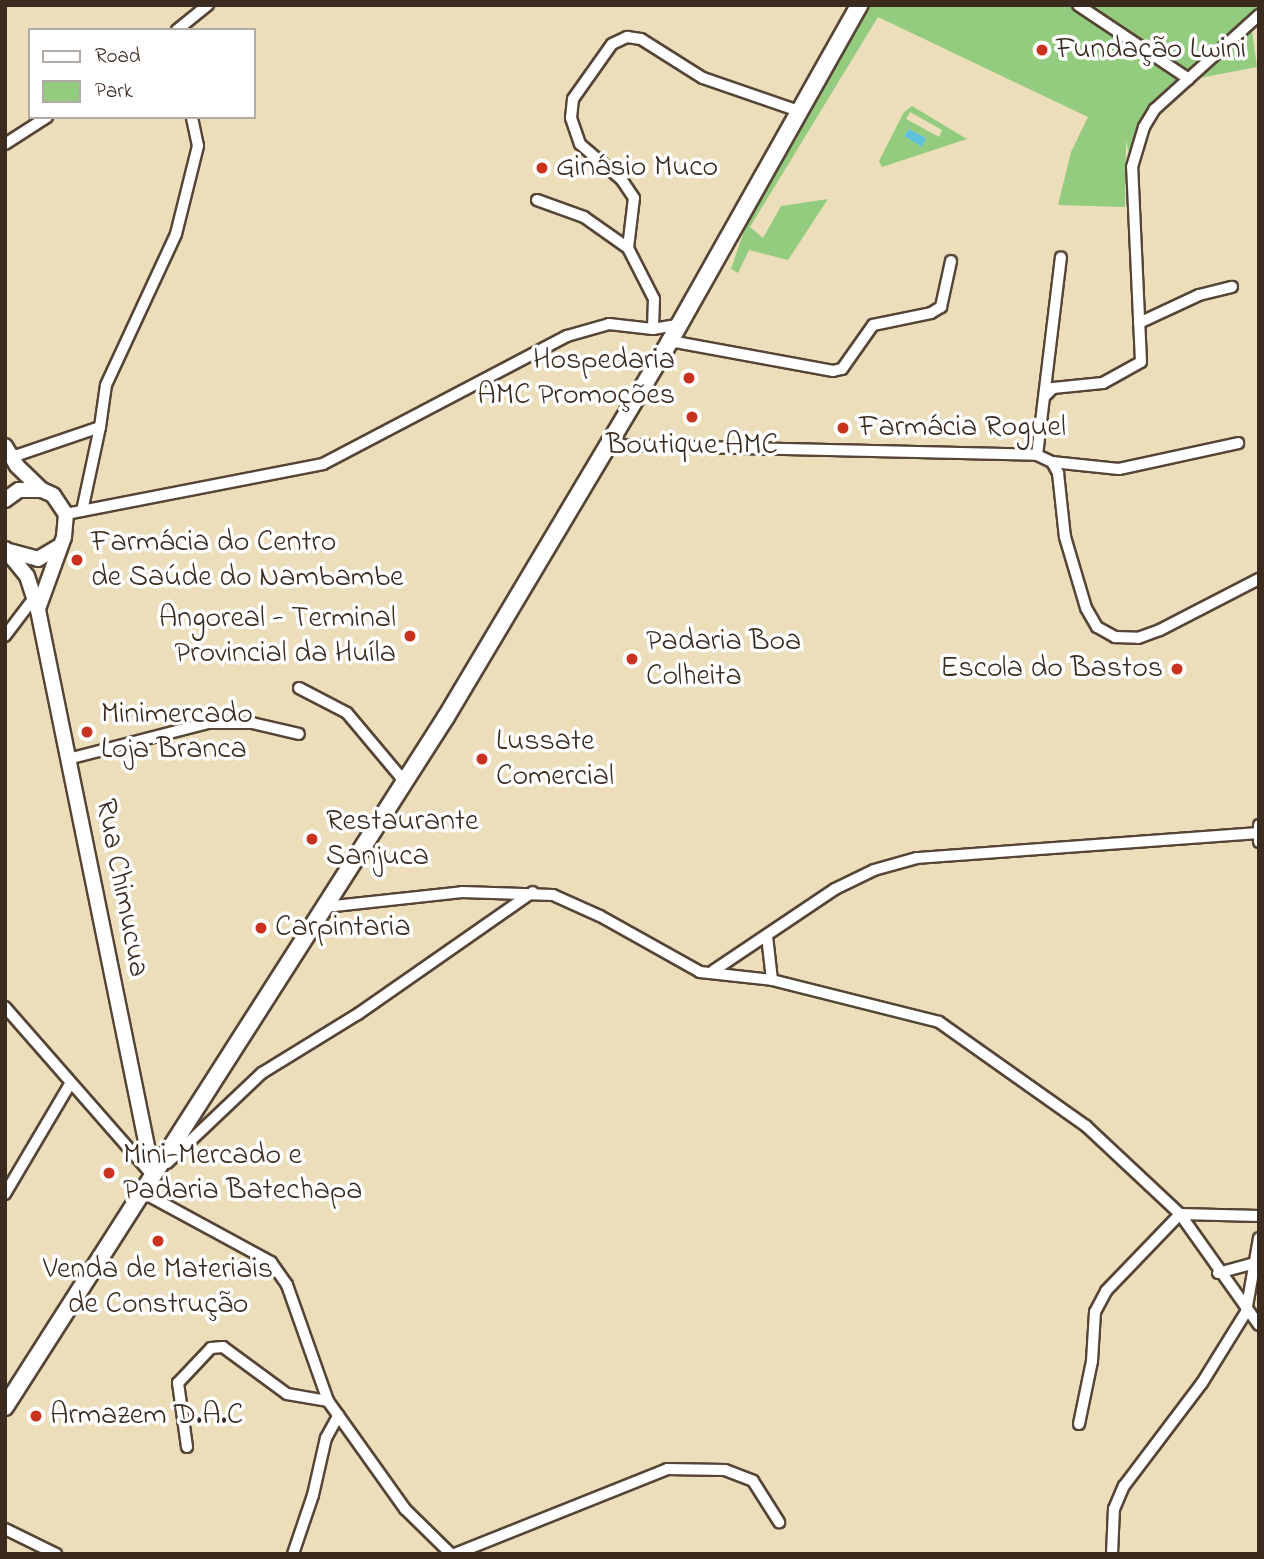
<!DOCTYPE html>
<meta charset="utf-8">
<style>
body{margin:0}
#map{position:relative;width:1264px;height:1559px;overflow:hidden;background:#ecdebb;font-family:"Indie Flower",sans-serif}
div>[style]{position:absolute}
[style*='--x']{left:calc(var(--x)*1px);top:calc(var(--y)*1px);width:calc(var(--w)*1px);rotate:calc(var(--a)*1deg)}
.green>*{inset:0;background:#94cc7f}
.water>*{inset:0;background:#5ec1dc}
.roads{filter:drop-shadow(2px 0 #564536) drop-shadow(-2px 0 #564536) drop-shadow(0 2px #564536) drop-shadow(0 -2px #564536)}
.street>*{height:10px;margin:-5px;padding:0 5px;transform-origin:5px;border-radius:5px;background:#fff}
.secondary>*{height:14px;margin:-7px;padding:0 7px;transform-origin:7px;border-radius:7px;background:#fff}
.primary>*{height:16px;margin:-8px;padding:0 8px;transform-origin:8px;border-radius:8px;background:#fff}
.dots>*{width:19px;height:19px;translate:-50% -50%;box-sizing:border-box;border:4px solid #fff;border-radius:50%}
span{translate:-50% -50%;white-space:nowrap;text-align:center;line-height:1.15;-webkit-text-stroke:7px #fff;paint-order:stroke}
.poi-label{font-size:30px;color:#3b2a1e}
.left{translate:0 -50%;text-align:left}
.right{translate:-100% -50%;text-align:right}
.street-label{font-size:30px;color:#3b2a1e}
.frame{position:absolute;inset:0;border:7px solid #3b2a1e;pointer-events:none}
.legend{position:absolute;left:28px;top:28px;width:228px;height:91px;box-sizing:border-box;background:#fff;border:2px solid #b1aaa5;margin:0;padding:9px 12px;list-style:none;font-size:21px;color:#3b2a1e}
.legend li{display:flex;align-items:center;gap:14px;height:35px}
.legend b{width:35px;border:2px solid #b1aaa5}
</style>
<div id="map">
<div class="green">
<div style="clip-path:polygon(869px 5px,1259px 5px,1259px 15px,1251px 23px,1257px 67px,1189px 80px,1155px 109px,1132px 167px,1126px 140px,1125px 207px,1058px 205px,1071px 152px,1088px 117px,878px 17px,750px 227px,763px 238px,781px 206px,828px 199px,788px 260px,749px 250px,738px 273px,731px 269px,746px 225px)"></div>
<div style="clip-path:polygon(evenodd,912px 106px,967px 139px,882px 167px,879px 161px,904px 112px,912px 106px,910px 112px,942px 130px,939px 137px,906px 119px,910px 112px,912px 106px,909px 129px,926px 138px,922px 146px,904px 136px,909px 129px)"></div>
</div>
<div class="water">
<div style="clip-path:polygon(909px 129px,926px 138px,922px 147px,904px 136px)"></div>
</div>
<div class="roads">
<div class="street">
<div style="--x:1078;--y:5;--w:133;--a:33.7"></div>
<div style="--x:177;--y:30;--w:40;--a:-39"></div>
<div style="--x:5;--y:144;--w:50;--a:-32.7"></div>
<div style="--x:537;--y:200;--w:50;--a:19.9"></div>
<div style="--x:584;--y:217;--w:54;--a:35.2"></div>
<div style="--x:628;--y:248;--w:57;--a:63"></div>
<div style="--x:654;--y:299;--w:30;--a:92"></div>
<div style="--x:628;--y:248;--w:50;--a:-83.2"></div>
<div style="--x:634;--y:198;--w:22;--a:-124"></div>
<div style="--x:622;--y:180;--w:55;--a:-139.4"></div>
<div style="--x:580;--y:144;--w:28;--a:-109"></div>
<div style="--x:571;--y:118;--w:19;--a:-84"></div>
<div style="--x:573;--y:99;--w:67;--a:-54.7"></div>
<div style="--x:612;--y:44;--w:17;--a:-25"></div>
<div style="--x:627;--y:37;--w:14;--a:8"></div>
<div style="--x:641;--y:39;--w:73;--a:32.2"></div>
<div style="--x:703;--y:78;--w:102;--a:19"></div>
<div style="--x:1139;--y:323;--w:66;--a:-25"></div>
<div style="--x:1199;--y:295;--w:34;--a:-14"></div>
<div style="--x:670;--y:341;--w:166;--a:10.4"></div>
<div style="--x:833;--y:371;--w:9;--a:-13"></div>
<div style="--x:842;--y:369;--w:54;--a:-54.8"></div>
<div style="--x:873;--y:325;--w:59;--a:-11.7"></div>
<div style="--x:931;--y:313;--w:12;--a:-31"></div>
<div style="--x:941;--y:307;--w:47;--a:-77.7"></div>
<div style="--x:1045;--y:396;--w:11;--a:-45"></div>
<div style="--x:1053;--y:388;--w:50;--a:-5.7"></div>
<div style="--x:1103;--y:383;--w:43;--a:-28.9"></div>
<div style="--x:1141;--y:362;--w:195;--a:-92.6"></div>
<div style="--x:1132;--y:167;--w:42;--a:-73.3"></div>
<div style="--x:1144;--y:127;--w:21;--a:-59"></div>
<div style="--x:1155;--y:109;--w:140;--a:-42.1"></div>
<div style="--x:100;--y:427;--w:42;--a:-81.9"></div>
<div style="--x:106;--y:385;--w:166;--a:-65.1"></div>
<div style="--x:176;--y:234;--w:91;--a:-76"></div>
<div style="--x:198;--y:146;--w:30;--a:-102"></div>
<div style="--x:610;--y:445;--w:427;--a:1.3"></div>
<div style="--x:1037;--y:455;--w:17;--a:25"></div>
<div style="--x:1052;--y:462;--w:13;--a:61"></div>
<div style="--x:1058;--y:473;--w:64;--a:83.8"></div>
<div style="--x:1065;--y:537;--w:74;--a:73.5"></div>
<div style="--x:1086;--y:608;--w:22;--a:60"></div>
<div style="--x:1097;--y:627;--w:21;--a:29"></div>
<div style="--x:1115;--y:637;--w:23;--a:2"></div>
<div style="--x:1138;--y:638;--w:23;--a:-20"></div>
<div style="--x:1160;--y:630;--w:111;--a:-27.3"></div>
<div style="--x:1037;--y:455;--w:199;--a:-83.1"></div>
<div style="--x:12;--y:457;--w:93;--a:-18.8"></div>
<div style="--x:100;--y:427;--w:86;--a:102.1"></div>
<div style="--x:1052;--y:462;--w:67;--a:6"></div>
<div style="--x:1119;--y:469;--w:122;--a:-12.3"></div>
<div style="--x:66;--y:514;--w:262;--a:-11"></div>
<div style="--x:323;--y:464;--w:276;--a:-27.7"></div>
<div style="--x:567;--y:336;--w:44;--a:-15.9"></div>
<div style="--x:609;--y:324;--w:44;--a:6.5"></div>
<div style="--x:653;--y:329;--w:27;--a:-10"></div>
<div style="--x:5;--y:636;--w:48;--a:-52.7"></div>
<div style="--x:299;--y:688;--w:54;--a:27.5"></div>
<div style="--x:347;--y:713;--w:90;--a:50"></div>
<div style="--x:68;--y:759;--w:145;--a:-14.4"></div>
<div style="--x:208;--y:723;--w:44;--a:0"></div>
<div style="--x:252;--y:723;--w:48;--a:13.2"></div>
<div style="--x:1259;--y:825;--w:17;--a:90"></div>
<div style="--x:325;--y:907;--w:138;--a:-6.2"></div>
<div style="--x:462;--y:892;--w:91;--a:1.9"></div>
<div style="--x:553;--y:895;--w:51;--a:24.1"></div>
<div style="--x:600;--y:916;--w:115;--a:29.2"></div>
<div style="--x:700;--y:972;--w:72;--a:6.3"></div>
<div style="--x:772;--y:980;--w:172;--a:14.1"></div>
<div style="--x:939;--y:1022;--w:180;--a:35.3"></div>
<div style="--x:1086;--y:1126;--w:129;--a:43.1"></div>
<div style="--x:1180;--y:1214;--w:136;--a:54.6"></div>
<div style="--x:767;--y:936;--w:44;--a:83.5"></div>
<div style="--x:713;--y:971;--w:147;--a:-33.9"></div>
<div style="--x:835;--y:889;--w:43;--a:-26"></div>
<div style="--x:874;--y:870;--w:45;--a:-15.6"></div>
<div style="--x:917;--y:858;--w:341;--a:-4.2"></div>
<div style="--x:5;--y:1007;--w:225;--a:48.8"></div>
<div style="--x:167;--y:1163;--w:131;--a:-43.5"></div>
<div style="--x:262;--y:1073;--w:113;--a:-31.6"></div>
<div style="--x:358;--y:1014;--w:213;--a:-34.9"></div>
<div style="--x:142;--y:1192;--w:147;--a:28.5"></div>
<div style="--x:271;--y:1262;--w:28;--a:55"></div>
<div style="--x:287;--y:1285;--w:123;--a:70.5"></div>
<div style="--x:328;--y:1401;--w:133;--a:54.5"></div>
<div style="--x:405;--y:1509;--w:64;--a:44.4"></div>
<div style="--x:5;--y:1194;--w:128;--a:-59.4"></div>
<div style="--x:1218;--y:1273;--w:34;--a:-15"></div>
<div style="--x:1079;--y:1424;--w:64;--a:-78.3"></div>
<div style="--x:1092;--y:1361;--w:49;--a:-86.5"></div>
<div style="--x:1095;--y:1312;--w:24;--a:-62"></div>
<div style="--x:1106;--y:1291;--w:107;--a:-46.1"></div>
<div style="--x:1180;--y:1214;--w:79;--a:1.5"></div>
<div style="--x:187;--y:1447;--w:65;--a:-98"></div>
<div style="--x:178;--y:1383;--w:48;--a:-46.7"></div>
<div style="--x:211;--y:1348;--w:12;--a:-5"></div>
<div style="--x:223;--y:1347;--w:79;--a:36.3"></div>
<div style="--x:287;--y:1394;--w:42;--a:9.7"></div>
<div style="--x:5;--y:1529;--w:57;--a:26.1"></div>
<div style="--x:293;--y:1554;--w:62;--a:-71.3"></div>
<div style="--x:313;--y:1495;--w:58;--a:-77.2"></div>
<div style="--x:326;--y:1438;--w:26;--a:-61"></div>
<div style="--x:455;--y:1554;--w:228;--a:-21.8"></div>
<div style="--x:667;--y:1469;--w:58;--a:1"></div>
<div style="--x:725;--y:1470;--w:30;--a:21"></div>
<div style="--x:753;--y:1481;--w:49;--a:57.6"></div>
<div style="--x:1112;--y:1554;--w:45;--a:-87.5"></div>
<div style="--x:1114;--y:1509;--w:25;--a:-67"></div>
<div style="--x:1124;--y:1486;--w:129;--a:-52.9"></div>
<div style="--x:1202;--y:1383;--w:84;--a:-58.2"></div>
<div style="--x:1246;--y:1312;--w:75;--a:-80"></div>
</div>
<div class="secondary">
<div style="--x:5;--y:446;--w:23;--a:59"></div>
<div style="--x:17;--y:466;--w:35;--a:44"></div>
<div style="--x:5;--y:500;--w:17;--a:-36"></div>
<div style="--x:19;--y:490;--w:23;--a:0"></div>
<div style="--x:42;--y:490;--w:12;--a:24"></div>
<div style="--x:53;--y:495;--w:23;--a:56"></div>
<div style="--x:66;--y:514;--w:23;--a:95"></div>
<div style="--x:64;--y:537;--w:77;--a:109.9"></div>
<div style="--x:5;--y:549;--w:35;--a:51"></div>
<div style="--x:27;--y:576;--w:36;--a:72"></div>
<div style="--x:38;--y:610;--w:578;--a:78.51"></div>
<div style="--x:9;--y:551;--w:30;--a:15"></div>
<div style="--x:38;--y:559;--w:23;--a:-31"></div>
</div>
<div class="primary">
<div style="--x:5;--y:1407;--w:819;--a:-57.42"></div>
<div style="--x:446;--y:717;--w:438;--a:-59.2"></div>
<div style="--x:670;--y:341;--w:386;--a:-60.6"></div>
</div>
</div>
<div class="dots">
<div style="left:1042px;top:50px;background:#c8321e"></div>
<div style="left:542px;top:168px;background:#c8321e"></div>
<div style="left:689px;top:378px;background:#c8321e"></div>
<div style="left:692px;top:417px;background:#c8321e"></div>
<div style="left:843px;top:428px;background:#c8321e"></div>
<div style="left:77px;top:560px;background:#c8321e"></div>
<div style="left:410px;top:636px;background:#c8321e"></div>
<div style="left:632px;top:659px;background:#c8321e"></div>
<div style="left:1177px;top:669px;background:#c8321e"></div>
<div style="left:87px;top:732px;background:#c8321e"></div>
<div style="left:482px;top:759px;background:#c8321e"></div>
<div style="left:312px;top:839px;background:#c8321e"></div>
<div style="left:261px;top:928px;background:#c8321e"></div>
<div style="left:109px;top:1173px;background:#c8321e"></div>
<div style="left:158px;top:1241px;background:#c8321e"></div>
<div style="left:36px;top:1416px;background:#c8321e"></div>
</div>
<div class="poi-label">
<span class="left" style="left:1056px;top:50px">Fundação Lwini</span>
<span class="left" style="left:556px;top:168px">Ginásio Muco</span>
<span class="right" style="left:675px;top:378px">Hospedaria<br>AMC Promoções</span>
<span class="left" style="left:859px;top:428px">Farmácia Roguel</span>
<span style="left:692px;top:446px">Boutique AMC</span>
<span class="left" style="left:91px;top:560px">Farmácia do Centro<br>de Saúde do Nambambe</span>
<span class="right" style="left:396px;top:636px">Angoreal - Terminal<br>Provincial da Huíla</span>
<span class="left" style="left:646px;top:659px">Padaria Boa<br>Colheita</span>
<span class="right" style="left:1163px;top:669px">Escola do Bastos</span>
<span class="left" style="left:101px;top:732px">Minimercado<br>Loja Branca</span>
<span class="left" style="left:496px;top:759px">Lussate<br>Comercial</span>
<span class="left" style="left:326px;top:839px">Restaurante<br>Sanjuca</span>
<span class="left" style="left:275px;top:928px">Carpintaria</span>
<span class="left" style="left:123px;top:1173px">Mini-Mercado e<br>Padaria Batechapa</span>
<span style="left:158px;top:1287px">Venda de Materiais<br>de Construção</span>
<span class="left" style="left:50px;top:1416px">Armazem D.A.C</span>
</div>
<div class="street-label">
<span style="left:121px;top:888px;rotate:79deg">Rua Chimucua</span>
</div>
<div class="frame"></div>
<ul class="legend">
<li><b style="height:9px;background:#fff"></b>Road</li>
<li><b style="height:19px;background:#94cc7f"></b>Park</li>
</ul>
</div>
